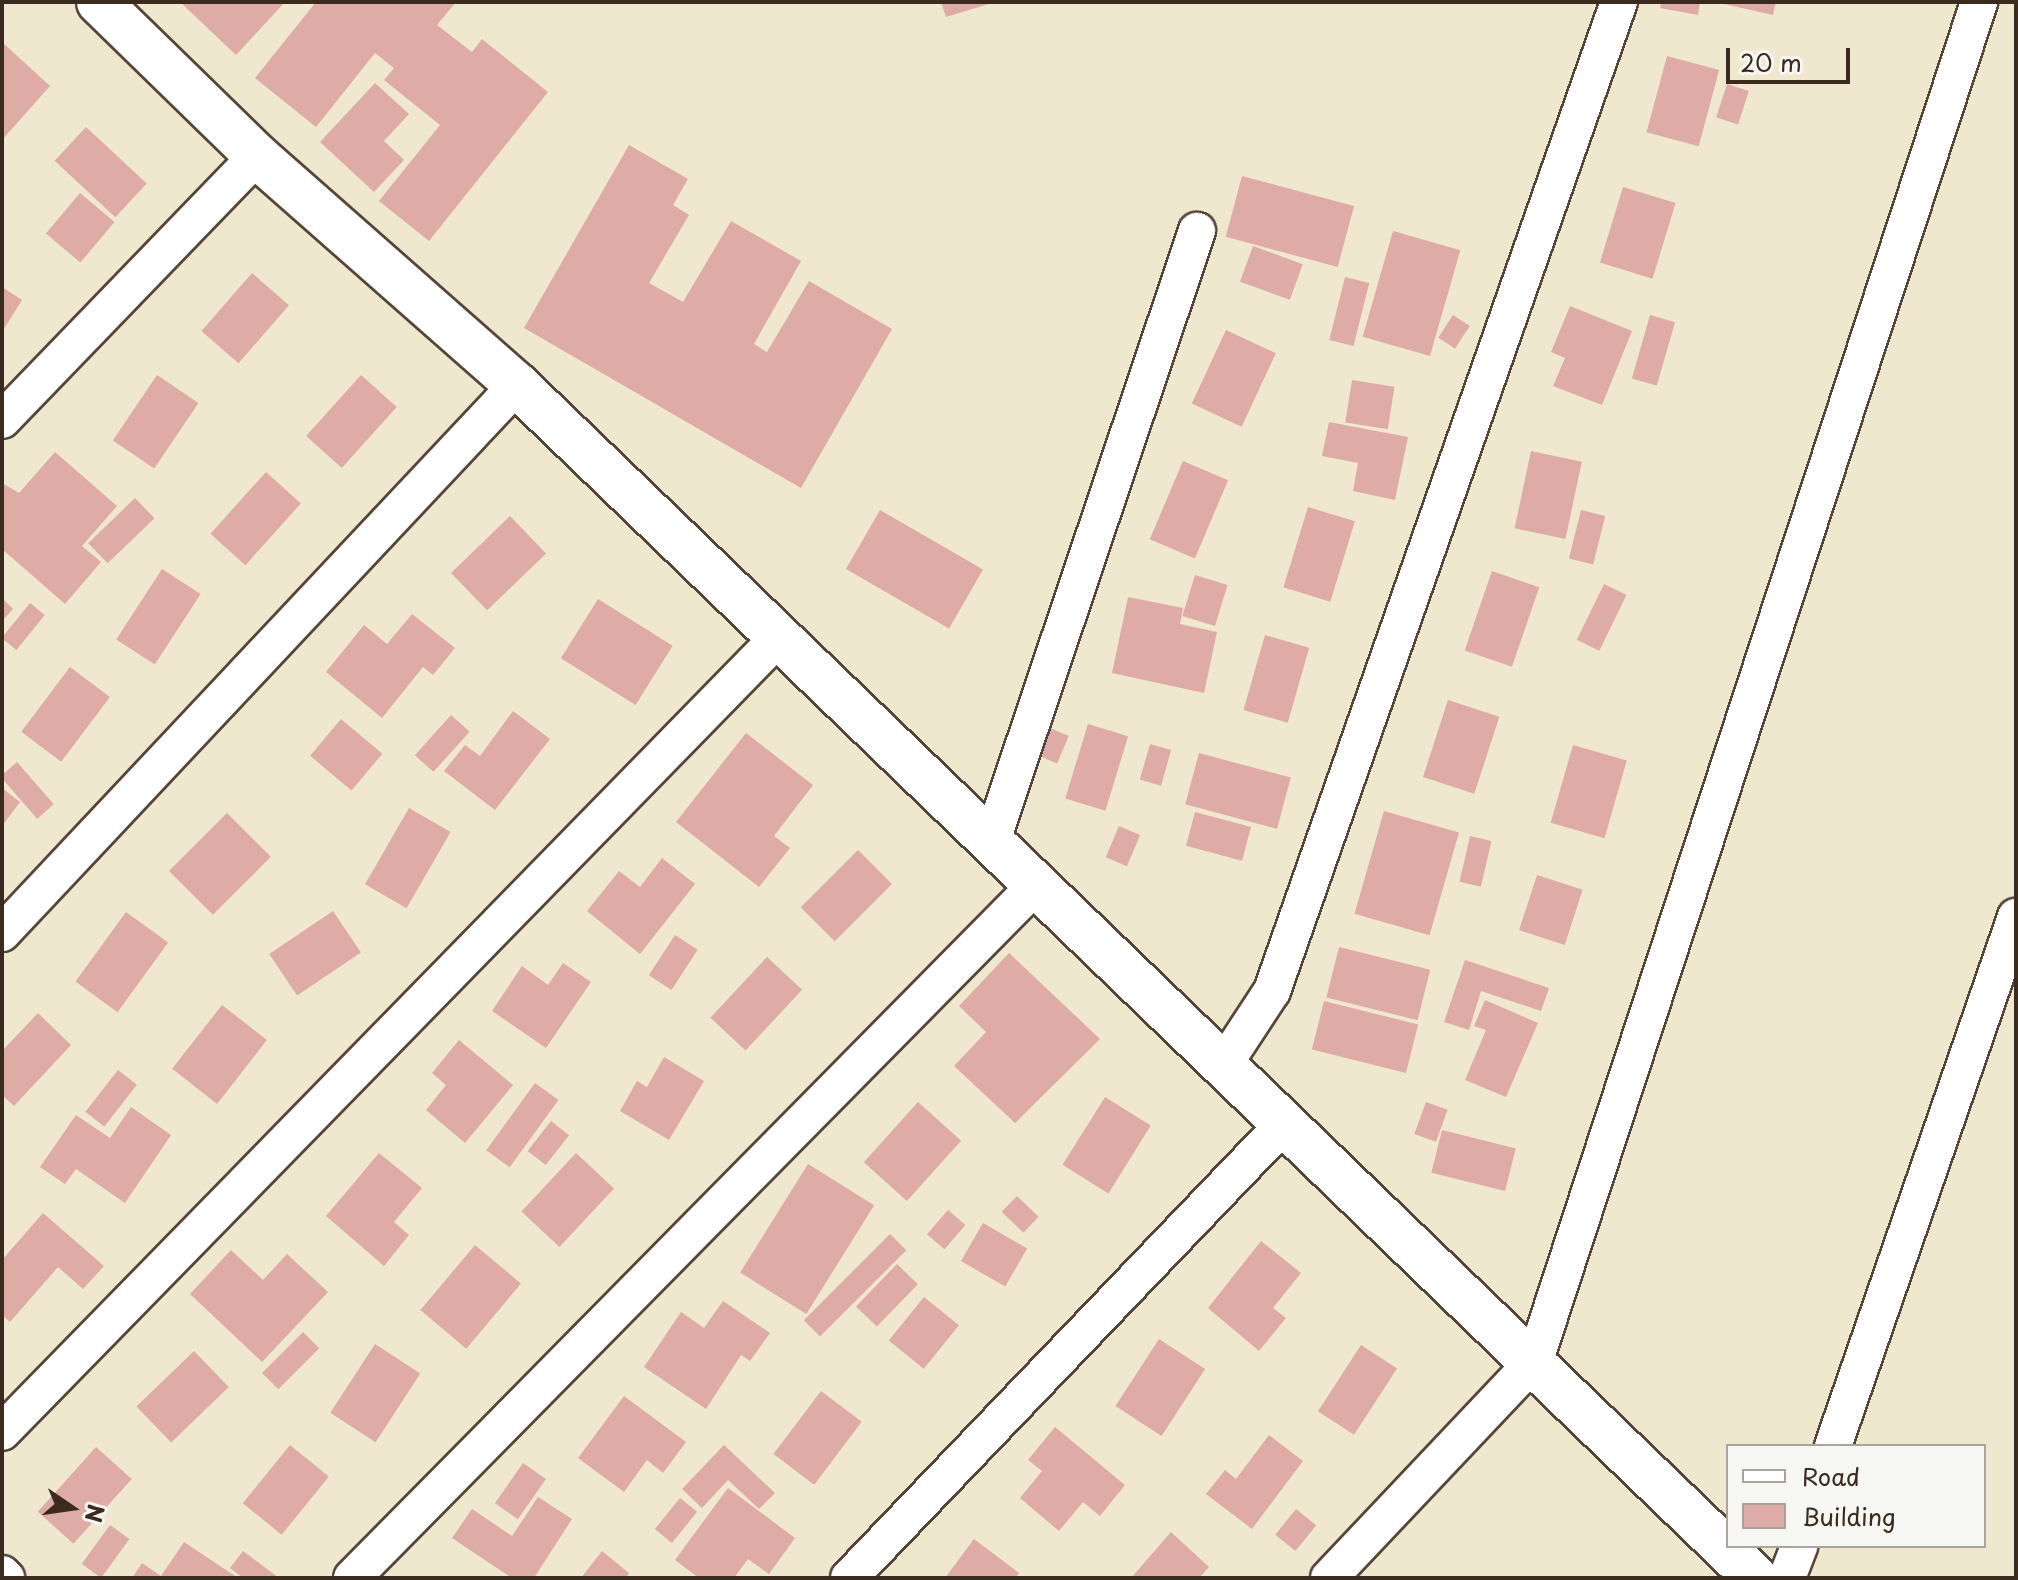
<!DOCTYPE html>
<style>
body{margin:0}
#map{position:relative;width:2018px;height:1580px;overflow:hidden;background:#f0e7cf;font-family:"Playpen Sans",sans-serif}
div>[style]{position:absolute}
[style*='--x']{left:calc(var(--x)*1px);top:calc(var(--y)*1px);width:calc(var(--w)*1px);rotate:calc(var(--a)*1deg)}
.building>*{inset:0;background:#deaba7;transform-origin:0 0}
.roads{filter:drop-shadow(2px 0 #564639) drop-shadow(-2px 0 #564639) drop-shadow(0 2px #564639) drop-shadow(0 -2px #564639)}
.street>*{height:36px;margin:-18px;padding:0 18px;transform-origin:18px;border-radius:18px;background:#fff}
.secondary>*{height:44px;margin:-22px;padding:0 22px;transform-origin:22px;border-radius:22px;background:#fff}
span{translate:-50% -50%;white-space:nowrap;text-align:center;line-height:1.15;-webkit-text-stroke:6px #f6f6f2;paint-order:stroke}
.frame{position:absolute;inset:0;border:4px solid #3b2a1e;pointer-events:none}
.legend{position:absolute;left:1726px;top:1444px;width:260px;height:104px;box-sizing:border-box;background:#f6f6f2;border:2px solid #aba49d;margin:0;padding:10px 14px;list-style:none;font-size:24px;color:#3b2a1e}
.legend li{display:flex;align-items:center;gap:16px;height:40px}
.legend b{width:40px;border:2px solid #aba49d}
.north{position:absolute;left:32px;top:1468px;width:80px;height:80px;-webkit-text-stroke:6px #f6f6f2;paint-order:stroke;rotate:103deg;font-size:22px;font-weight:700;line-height:32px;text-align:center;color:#3b2a1e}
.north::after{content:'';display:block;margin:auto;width:28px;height:36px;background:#3b2a1e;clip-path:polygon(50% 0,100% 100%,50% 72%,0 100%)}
.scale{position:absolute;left:1726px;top:48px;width:124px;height:36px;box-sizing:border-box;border:4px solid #3b2a1e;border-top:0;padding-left:10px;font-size:24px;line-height:28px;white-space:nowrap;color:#3b2a1e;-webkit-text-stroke:6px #f6f6f2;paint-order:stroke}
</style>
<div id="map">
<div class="building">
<div style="clip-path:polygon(180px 2px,285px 2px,236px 55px)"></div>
<div style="clip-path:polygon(316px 2px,456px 2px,437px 25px,472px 52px,482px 39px,548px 92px,429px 241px,379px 201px,440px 125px,384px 80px,394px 68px,375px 53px,316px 127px,255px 78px)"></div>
<div style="clip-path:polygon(941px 2px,992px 2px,992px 3px,946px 17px)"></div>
<div style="clip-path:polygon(1661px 2px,1700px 2px,1698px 15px,1660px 8px)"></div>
<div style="clip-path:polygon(1715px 2px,1776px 2px,1773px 15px)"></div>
<div style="clip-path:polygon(2px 42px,50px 86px,2px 140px)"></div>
<div style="left:1667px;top:56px;width:54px;height:79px;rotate:15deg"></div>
<div style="clip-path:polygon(375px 83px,409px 114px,384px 141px,404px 160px,374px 192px,320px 142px)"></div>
<div style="left:1727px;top:84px;width:23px;height:35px;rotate:18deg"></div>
<div style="left:86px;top:127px;width:83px;height:46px;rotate:43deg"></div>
<div style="clip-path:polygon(629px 145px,688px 179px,673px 205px,689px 215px,649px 283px,683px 302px,731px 221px,801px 261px,754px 344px,767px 352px,809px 281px,892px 329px,801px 488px,524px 328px)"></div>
<div style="left:1242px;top:176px;width:116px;height:63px;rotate:15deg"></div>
<div style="left:1623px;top:187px;width:55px;height:79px;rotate:17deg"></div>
<div style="left:80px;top:193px;width:45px;height:53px;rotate:40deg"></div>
<div style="left:1393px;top:231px;width:70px;height:110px;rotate:16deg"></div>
<div style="left:1253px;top:246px;width:53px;height:38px;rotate:20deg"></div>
<div style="left:252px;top:273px;width:49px;height:77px;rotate:41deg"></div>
<div style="left:1345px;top:277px;width:25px;height:65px;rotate:14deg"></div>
<div style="clip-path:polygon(2px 287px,22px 300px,2px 332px)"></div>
<div style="clip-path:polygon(1570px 306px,1632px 331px,1602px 405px,1553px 386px,1565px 358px,1551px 352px)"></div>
<div style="left:1453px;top:315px;width:20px;height:27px;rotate:33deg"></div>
<div style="left:1650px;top:315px;width:26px;height:66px;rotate:16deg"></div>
<div style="left:1226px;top:330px;width:55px;height:81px;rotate:25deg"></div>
<div style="left:157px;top:375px;width:50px;height:79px;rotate:34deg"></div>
<div style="left:361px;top:375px;width:48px;height:82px;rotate:42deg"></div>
<div style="left:1352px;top:380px;width:43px;height:43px;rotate:9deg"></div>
<div style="clip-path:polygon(1329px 422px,1408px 437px,1395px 500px,1353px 491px,1358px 463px,1322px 456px)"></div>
<div style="left:1531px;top:451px;width:52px;height:79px;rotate:12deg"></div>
<div style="clip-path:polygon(55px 452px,117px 506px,82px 546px,101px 562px,65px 604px,2px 549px,2px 483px,19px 493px)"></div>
<div style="left:1183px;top:461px;width:49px;height:85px;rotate:23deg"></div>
<div style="left:266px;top:472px;width:47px;height:83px;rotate:42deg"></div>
<div style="left:135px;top:498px;width:28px;height:65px;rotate:46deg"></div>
<div style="left:1308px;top:507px;width:49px;height:84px;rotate:17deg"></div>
<div style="left:880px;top:510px;width:119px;height:68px;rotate:30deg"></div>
<div style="left:1581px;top:510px;width:25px;height:50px;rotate:14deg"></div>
<div style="left:510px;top:516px;width:52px;height:82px;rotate:46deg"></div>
<div style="left:162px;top:569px;width:46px;height:84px;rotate:33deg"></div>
<div style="left:1492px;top:571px;width:50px;height:84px;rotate:19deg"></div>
<div style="left:1195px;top:575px;width:34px;height:43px;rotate:17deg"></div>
<div style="left:1604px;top:584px;width:25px;height:62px;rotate:26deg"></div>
<div style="clip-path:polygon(1128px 597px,1183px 608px,1180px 624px,1217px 632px,1204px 693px,1112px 673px)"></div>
<div style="clip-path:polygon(2px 598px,13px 609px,2px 621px)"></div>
<div style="left:598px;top:599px;width:88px;height:70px;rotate:32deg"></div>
<div style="left:30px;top:603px;width:19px;height:45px;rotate:39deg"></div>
<div style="clip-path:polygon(412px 614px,455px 648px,433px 675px,423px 667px,382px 718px,326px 672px,364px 625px,387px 644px)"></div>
<div style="left:1265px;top:635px;width:46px;height:78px;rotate:16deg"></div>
<div style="left:70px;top:667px;width:50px;height:81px;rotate:37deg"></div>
<div style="left:1448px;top:700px;width:54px;height:81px;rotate:18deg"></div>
<div style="clip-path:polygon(513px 711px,550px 739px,495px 810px,444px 771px,465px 745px,480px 756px)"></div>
<div style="left:451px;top:715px;width:25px;height:54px;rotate:42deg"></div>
<div style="left:341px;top:719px;width:54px;height:48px;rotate:40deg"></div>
<div style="left:1088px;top:724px;width:42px;height:78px;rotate:17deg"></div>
<div style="left:1043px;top:725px;width:28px;height:30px;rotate:23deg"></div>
<div style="clip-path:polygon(746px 733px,813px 785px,774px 836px,790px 848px,759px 887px,676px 822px)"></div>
<div style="left:1150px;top:744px;width:22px;height:37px;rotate:16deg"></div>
<div style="left:1573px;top:745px;width:56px;height:81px;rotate:16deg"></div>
<div style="left:1199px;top:753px;width:95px;height:53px;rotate:15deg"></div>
<div style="left:17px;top:762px;width:56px;height:22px;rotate:49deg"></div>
<div style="clip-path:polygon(2px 788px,20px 802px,2px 826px)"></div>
<div style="left:409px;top:808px;width:48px;height:88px;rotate:30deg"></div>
<div style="left:1384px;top:811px;width:78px;height:107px;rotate:16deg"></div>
<div style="left:1195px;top:812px;width:58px;height:35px;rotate:15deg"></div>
<div style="left:227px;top:813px;width:62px;height:82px;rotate:45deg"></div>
<div style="left:1119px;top:826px;width:23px;height:34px;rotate:23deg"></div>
<div style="left:1470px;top:836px;width:22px;height:47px;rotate:13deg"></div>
<div style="left:858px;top:850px;width:48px;height:81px;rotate:45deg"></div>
<div style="clip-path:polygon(662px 858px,695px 884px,640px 954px,587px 911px,619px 871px,640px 887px)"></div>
<div style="left:1537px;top:875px;width:48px;height:58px;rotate:18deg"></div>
<div style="left:333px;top:911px;width:50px;height:77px;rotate:56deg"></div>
<div style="left:126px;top:912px;width:52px;height:86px;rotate:36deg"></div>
<div style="left:675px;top:935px;width:27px;height:48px;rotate:33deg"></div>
<div style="left:1339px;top:947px;width:94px;height:52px;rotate:14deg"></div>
<div style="clip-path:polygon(1009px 953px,1100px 1039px,1015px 1123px,954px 1066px,986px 1032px,959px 1006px)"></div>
<div style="left:767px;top:957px;width:48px;height:83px;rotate:43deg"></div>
<div style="clip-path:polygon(1465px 960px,1549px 988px,1541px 1011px,1481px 991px,1469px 1030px,1444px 1022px)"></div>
<div style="clip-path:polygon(563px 963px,591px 982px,546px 1048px,492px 1011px,522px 966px,548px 985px)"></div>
<div style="clip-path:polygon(1485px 1000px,1538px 1023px,1506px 1097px,1465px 1080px,1486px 1030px,1474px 1026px)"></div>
<div style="left:1324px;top:1001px;width:97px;height:50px;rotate:14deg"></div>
<div style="left:222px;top:1005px;width:57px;height:81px;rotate:38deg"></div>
<div style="clip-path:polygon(38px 1013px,71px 1045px,14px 1106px,2px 1095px,2px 1051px)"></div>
<div style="clip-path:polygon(459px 1040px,513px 1085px,465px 1143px,426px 1110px,446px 1085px,432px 1073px)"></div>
<div style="clip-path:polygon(664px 1057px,704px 1081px,669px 1140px,620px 1111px,637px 1081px,647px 1087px)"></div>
<div style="left:118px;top:1070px;width:24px;height:53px;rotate:38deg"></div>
<div style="left:535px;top:1083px;width:29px;height:83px;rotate:36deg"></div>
<div style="left:1105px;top:1097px;width:54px;height:80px;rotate:32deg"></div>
<div style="left:918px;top:1102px;width:58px;height:81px;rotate:42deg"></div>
<div style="left:1426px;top:1102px;width:23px;height:34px;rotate:20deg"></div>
<div style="clip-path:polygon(131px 1107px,171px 1135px,125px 1203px,76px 1169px,65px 1184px,40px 1167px,76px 1115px,110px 1138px)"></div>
<div style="left:551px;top:1121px;width:23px;height:38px;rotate:38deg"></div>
<div style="left:1442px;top:1130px;width:76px;height:44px;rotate:14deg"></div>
<div style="clip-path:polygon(379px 1153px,422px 1188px,394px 1222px,409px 1235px,384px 1266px,326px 1216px)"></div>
<div style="left:576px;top:1153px;width:52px;height:80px;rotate:43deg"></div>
<div style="left:808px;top:1164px;width:78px;height:128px;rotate:32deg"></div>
<div style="left:1017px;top:1196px;width:30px;height:22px;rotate:44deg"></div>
<div style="left:948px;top:1210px;width:23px;height:32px;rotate:41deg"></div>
<div style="clip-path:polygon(43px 1213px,104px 1266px,83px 1289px,58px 1267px,10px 1322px,2px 1315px,2px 1260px)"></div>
<div style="left:983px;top:1223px;width:51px;height:44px;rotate:30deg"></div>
<div style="left:890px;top:1234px;width:23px;height:122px;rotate:45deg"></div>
<div style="clip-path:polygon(1261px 1241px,1301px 1273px,1273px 1308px,1286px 1318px,1259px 1351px,1208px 1308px)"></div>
<div style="left:475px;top:1245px;width:60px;height:85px;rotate:40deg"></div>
<div style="clip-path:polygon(231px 1250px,263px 1280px,287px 1254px,328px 1292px,262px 1362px,190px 1294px)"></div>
<div style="left:897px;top:1264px;width:29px;height:59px;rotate:44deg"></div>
<div style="left:924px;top:1297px;width:45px;height:56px;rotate:39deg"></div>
<div style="clip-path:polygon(723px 1301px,770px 1333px,750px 1361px,741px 1355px,706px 1409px,644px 1367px,681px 1312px,704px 1328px)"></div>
<div style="left:303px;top:1332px;width:23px;height:58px;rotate:45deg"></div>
<div style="left:1159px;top:1339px;width:55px;height:80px;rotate:33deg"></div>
<div style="left:375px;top:1344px;width:54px;height:82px;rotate:33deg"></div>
<div style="left:1361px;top:1345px;width:43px;height:79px;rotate:33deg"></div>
<div style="left:194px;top:1351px;width:50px;height:80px;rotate:46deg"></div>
<div style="left:821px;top:1391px;width:51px;height:79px;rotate:37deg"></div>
<div style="clip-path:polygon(624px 1396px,686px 1442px,663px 1473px,647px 1460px,624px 1492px,578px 1458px)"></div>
<div style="clip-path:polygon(1055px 1427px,1125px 1485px,1100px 1516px,1083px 1502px,1059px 1531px,1020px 1498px,1042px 1471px,1028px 1460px)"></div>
<div style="clip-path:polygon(1269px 1435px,1303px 1461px,1252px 1529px,1206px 1494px,1225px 1470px,1236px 1479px)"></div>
<div style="left:290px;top:1445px;width:50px;height:75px;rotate:39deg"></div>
<div style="clip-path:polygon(724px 1445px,775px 1493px,759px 1509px,728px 1480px,702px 1508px,682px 1489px)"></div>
<div style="left:96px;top:1447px;width:48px;height:87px;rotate:42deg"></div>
<div style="left:523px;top:1463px;width:28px;height:49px;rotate:35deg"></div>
<div style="clip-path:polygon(728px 1488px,795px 1538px,769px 1574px,748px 1559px,734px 1578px,699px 1578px,675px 1560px)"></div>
<div style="clip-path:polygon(538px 1497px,572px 1519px,534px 1578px,512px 1578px,452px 1538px,472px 1509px,512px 1536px)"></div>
<div style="left:680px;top:1498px;width:22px;height:40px;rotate:39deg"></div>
<div style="left:1296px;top:1509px;width:26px;height:33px;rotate:39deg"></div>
<div style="left:110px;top:1525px;width:24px;height:48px;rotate:36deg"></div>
<div style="clip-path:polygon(1171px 1532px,1209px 1567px,1199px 1578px,1131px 1578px)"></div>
<div style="clip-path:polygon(974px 1539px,1019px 1573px,1015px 1578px,945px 1578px)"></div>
<div style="clip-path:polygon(184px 1542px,238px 1578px,132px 1578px,142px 1563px,161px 1576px)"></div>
<div style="clip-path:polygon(243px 1551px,279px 1578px,243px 1578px,230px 1568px)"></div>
<div style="clip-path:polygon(602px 1551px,629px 1573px,626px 1578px,581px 1578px)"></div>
</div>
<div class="roads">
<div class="street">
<div style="--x:2;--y:420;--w:367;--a:-46"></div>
<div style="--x:991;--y:843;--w:646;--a:-71.4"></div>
<div style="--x:2;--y:933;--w:752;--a:-46.78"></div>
<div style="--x:1224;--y:1064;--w:87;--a:-56.7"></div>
<div style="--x:1272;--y:991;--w:1048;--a:-70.67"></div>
<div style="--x:2;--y:1432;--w:1107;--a:-45.66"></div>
<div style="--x:1833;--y:1446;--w:560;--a:-70.92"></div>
<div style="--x:2;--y:1574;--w:6;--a:45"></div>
<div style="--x:352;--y:1578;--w:975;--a:-45.37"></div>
<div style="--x:849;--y:1578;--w:627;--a:-46.23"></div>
<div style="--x:1329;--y:1578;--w:300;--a:-46.6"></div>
<div style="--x:1535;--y:1360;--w:1429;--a:-71.89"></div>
<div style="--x:1787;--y:1578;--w:34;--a:-69"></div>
</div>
<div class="secondary">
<div style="--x:99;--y:2;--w:221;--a:44.3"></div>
<div style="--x:257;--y:156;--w:346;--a:41.4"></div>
<div style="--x:517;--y:385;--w:1720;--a:43.92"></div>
</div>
</div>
<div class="frame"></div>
<ul class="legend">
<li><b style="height:10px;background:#fff"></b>Road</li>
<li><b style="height:22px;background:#deaba7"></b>Building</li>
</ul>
<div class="north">N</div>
<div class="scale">20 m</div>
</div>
